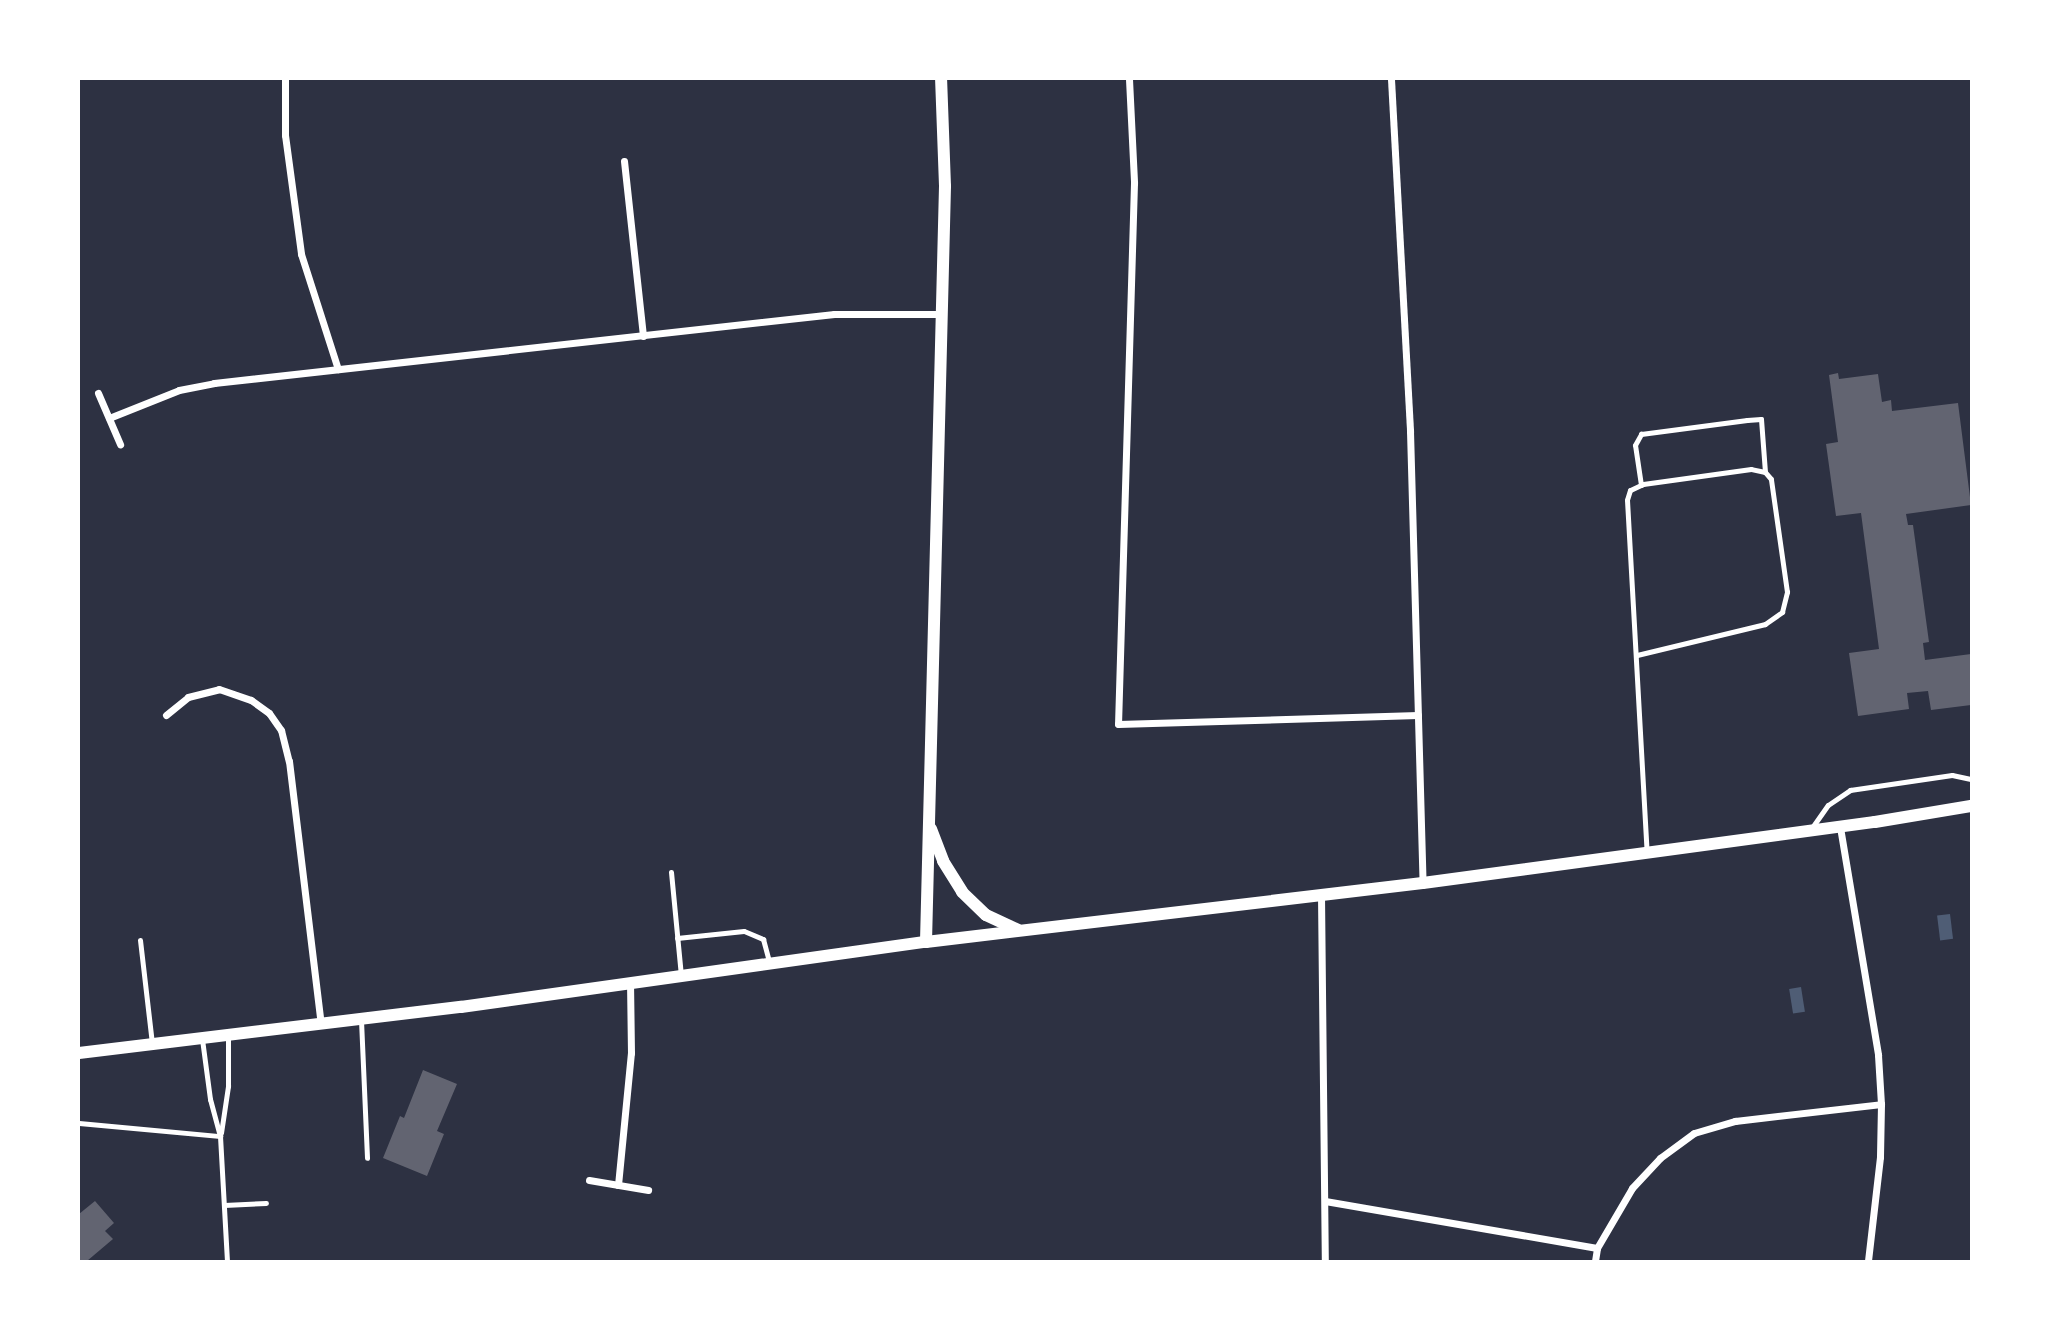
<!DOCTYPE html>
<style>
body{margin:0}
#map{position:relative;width:2050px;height:1340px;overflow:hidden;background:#2d3142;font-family:Ubuntu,sans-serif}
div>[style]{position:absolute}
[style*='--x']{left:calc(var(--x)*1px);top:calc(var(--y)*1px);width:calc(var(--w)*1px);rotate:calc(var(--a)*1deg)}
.water>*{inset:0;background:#4f5d75;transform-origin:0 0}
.building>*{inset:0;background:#626471}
.service>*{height:5px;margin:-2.5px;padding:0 2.5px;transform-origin:2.5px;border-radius:2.5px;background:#fff}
.minor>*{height:7px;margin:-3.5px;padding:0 3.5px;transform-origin:3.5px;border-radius:3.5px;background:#fff}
.tertiary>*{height:12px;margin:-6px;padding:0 6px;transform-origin:6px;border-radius:6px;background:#fff}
span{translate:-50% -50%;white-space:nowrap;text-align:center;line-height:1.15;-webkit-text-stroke:6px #fff;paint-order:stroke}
.frame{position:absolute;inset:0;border:80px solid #fff;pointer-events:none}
</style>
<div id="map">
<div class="water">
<div style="left:1950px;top:914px;width:25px;height:13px;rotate:83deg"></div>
<div style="left:1801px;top:987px;width:25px;height:12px;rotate:81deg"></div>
</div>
<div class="building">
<div style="clip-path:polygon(1838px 373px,1839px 379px,1878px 374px,1882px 402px,1891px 400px,1892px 411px,1958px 403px,1971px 505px,1906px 514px,1908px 525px,1913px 525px,1929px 642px,1923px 643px,1925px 660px,1971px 654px,1971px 705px,1931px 710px,1928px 691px,1907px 693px,1909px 709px,1858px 716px,1849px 653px,1879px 649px,1861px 513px,1836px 516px,1826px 444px,1838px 442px,1829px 375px)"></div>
<div style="clip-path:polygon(423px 1070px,457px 1084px,437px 1131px,444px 1134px,427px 1176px,383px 1158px,400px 1116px,404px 1118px)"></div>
<div style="clip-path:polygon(95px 1201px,114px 1223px,105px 1231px,113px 1239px,87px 1261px,79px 1261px,79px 1214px)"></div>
</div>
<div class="service">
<div style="--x:1641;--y:485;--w:40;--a:-98.5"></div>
<div style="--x:1635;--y:445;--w:13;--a:-61"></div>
<div style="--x:1641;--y:434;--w:107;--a:-7.5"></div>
<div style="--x:1747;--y:420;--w:14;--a:-4"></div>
<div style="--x:1761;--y:419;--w:53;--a:85.7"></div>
<div style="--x:1637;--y:655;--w:132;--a:-13.6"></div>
<div style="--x:1765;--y:624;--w:21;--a:-35"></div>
<div style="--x:1782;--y:612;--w:21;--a:-76"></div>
<div style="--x:1787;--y:592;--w:114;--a:-98.1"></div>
<div style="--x:1771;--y:479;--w:9;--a:-131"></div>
<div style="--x:1765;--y:472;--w:14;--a:-168"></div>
<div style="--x:1751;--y:469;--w:109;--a:172.1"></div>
<div style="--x:1643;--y:484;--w:14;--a:155"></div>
<div style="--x:1630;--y:490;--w:10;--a:107"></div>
<div style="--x:1627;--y:500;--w:354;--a:86.8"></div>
<div style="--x:1811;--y:829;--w:29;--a:-55"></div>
<div style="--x:1828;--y:805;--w:27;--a:-34"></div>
<div style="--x:1850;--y:790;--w:103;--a:-8.4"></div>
<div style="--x:1952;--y:775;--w:19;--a:12"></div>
<div style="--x:671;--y:872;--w:104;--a:84.5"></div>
<div style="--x:677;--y:938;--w:67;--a:-6"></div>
<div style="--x:744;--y:931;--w:21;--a:23"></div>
<div style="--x:763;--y:939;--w:24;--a:75"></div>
<div style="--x:140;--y:940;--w:105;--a:83.4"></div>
<div style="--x:361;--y:1020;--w:138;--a:87.5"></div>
<div style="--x:202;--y:1039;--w:61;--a:82.4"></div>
<div style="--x:210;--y:1099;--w:38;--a:75"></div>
<div style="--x:220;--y:1136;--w:125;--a:86.8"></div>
<div style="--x:79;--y:1123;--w:142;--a:5.3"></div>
<div style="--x:221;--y:1133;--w:48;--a:-81.5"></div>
<div style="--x:228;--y:1086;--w:50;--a:-90"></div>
<div style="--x:224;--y:1205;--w:42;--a:-2.7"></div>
</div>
<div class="minor">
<div style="--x:285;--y:79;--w:56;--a:90"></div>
<div style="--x:285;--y:135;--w:120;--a:82.3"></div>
<div style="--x:301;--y:254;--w:121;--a:72.2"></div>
<div style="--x:1129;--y:79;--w:104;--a:87.2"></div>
<div style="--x:1134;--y:183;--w:541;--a:91.69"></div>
<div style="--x:1118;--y:724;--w:300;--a:-1.7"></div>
<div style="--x:1391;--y:79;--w:353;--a:86.9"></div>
<div style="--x:1410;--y:431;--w:452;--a:88.4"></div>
<div style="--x:624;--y:161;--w:176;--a:83.8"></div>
<div style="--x:98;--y:393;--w:56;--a:66.7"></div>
<div style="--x:109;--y:418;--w:75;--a:-21.8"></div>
<div style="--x:179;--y:390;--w:36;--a:-11"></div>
<div style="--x:214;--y:383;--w:624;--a:-6.35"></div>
<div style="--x:834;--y:314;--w:107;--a:0"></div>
<div style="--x:166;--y:715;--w:28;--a:-39"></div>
<div style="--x:188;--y:697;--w:32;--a:-14"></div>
<div style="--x:219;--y:689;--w:34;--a:19"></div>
<div style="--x:251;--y:700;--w:22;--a:36"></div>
<div style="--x:269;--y:713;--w:21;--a:55"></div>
<div style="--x:281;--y:730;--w:32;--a:76"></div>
<div style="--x:289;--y:761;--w:265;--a:83.1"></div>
<div style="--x:1840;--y:827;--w:231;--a:80.5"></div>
<div style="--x:1878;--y:1055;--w:49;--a:86.5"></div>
<div style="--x:1881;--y:1104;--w:53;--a:91.1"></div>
<div style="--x:1880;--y:1157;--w:105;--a:96.6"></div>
<div style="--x:1321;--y:895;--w:366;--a:89.4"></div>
<div style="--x:589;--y:1180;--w:60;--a:9.6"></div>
<div style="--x:618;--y:1185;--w:133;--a:-84.4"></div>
<div style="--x:631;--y:1053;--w:70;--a:-90.8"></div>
<div style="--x:1325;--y:1201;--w:276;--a:9.8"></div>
<div style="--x:1595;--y:1261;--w:13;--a:-81"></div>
<div style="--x:1597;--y:1248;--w:69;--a:-59.7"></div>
<div style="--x:1632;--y:1188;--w:41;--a:-47"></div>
<div style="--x:1660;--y:1158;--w:42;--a:-36.3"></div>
<div style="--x:1694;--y:1133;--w:43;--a:-16.3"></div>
<div style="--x:1735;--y:1121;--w:147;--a:-6.6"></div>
</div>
<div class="tertiary">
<div style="--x:931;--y:829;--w:34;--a:69"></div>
<div style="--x:943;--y:861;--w:36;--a:58"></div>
<div style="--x:962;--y:892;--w:33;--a:44"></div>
<div style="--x:986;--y:915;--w:35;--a:25"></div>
<div style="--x:926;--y:942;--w:756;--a:-88.56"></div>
<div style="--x:945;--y:186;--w:107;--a:-92.1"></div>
<div style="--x:79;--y:1053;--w:385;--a:-6.9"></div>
<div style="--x:461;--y:1007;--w:470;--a:-8"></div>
<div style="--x:926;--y:942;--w:500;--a:-6.77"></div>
<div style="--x:1423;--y:883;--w:456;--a:-7.7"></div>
<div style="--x:1875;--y:822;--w:97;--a:-9.5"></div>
</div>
<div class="frame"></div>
</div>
